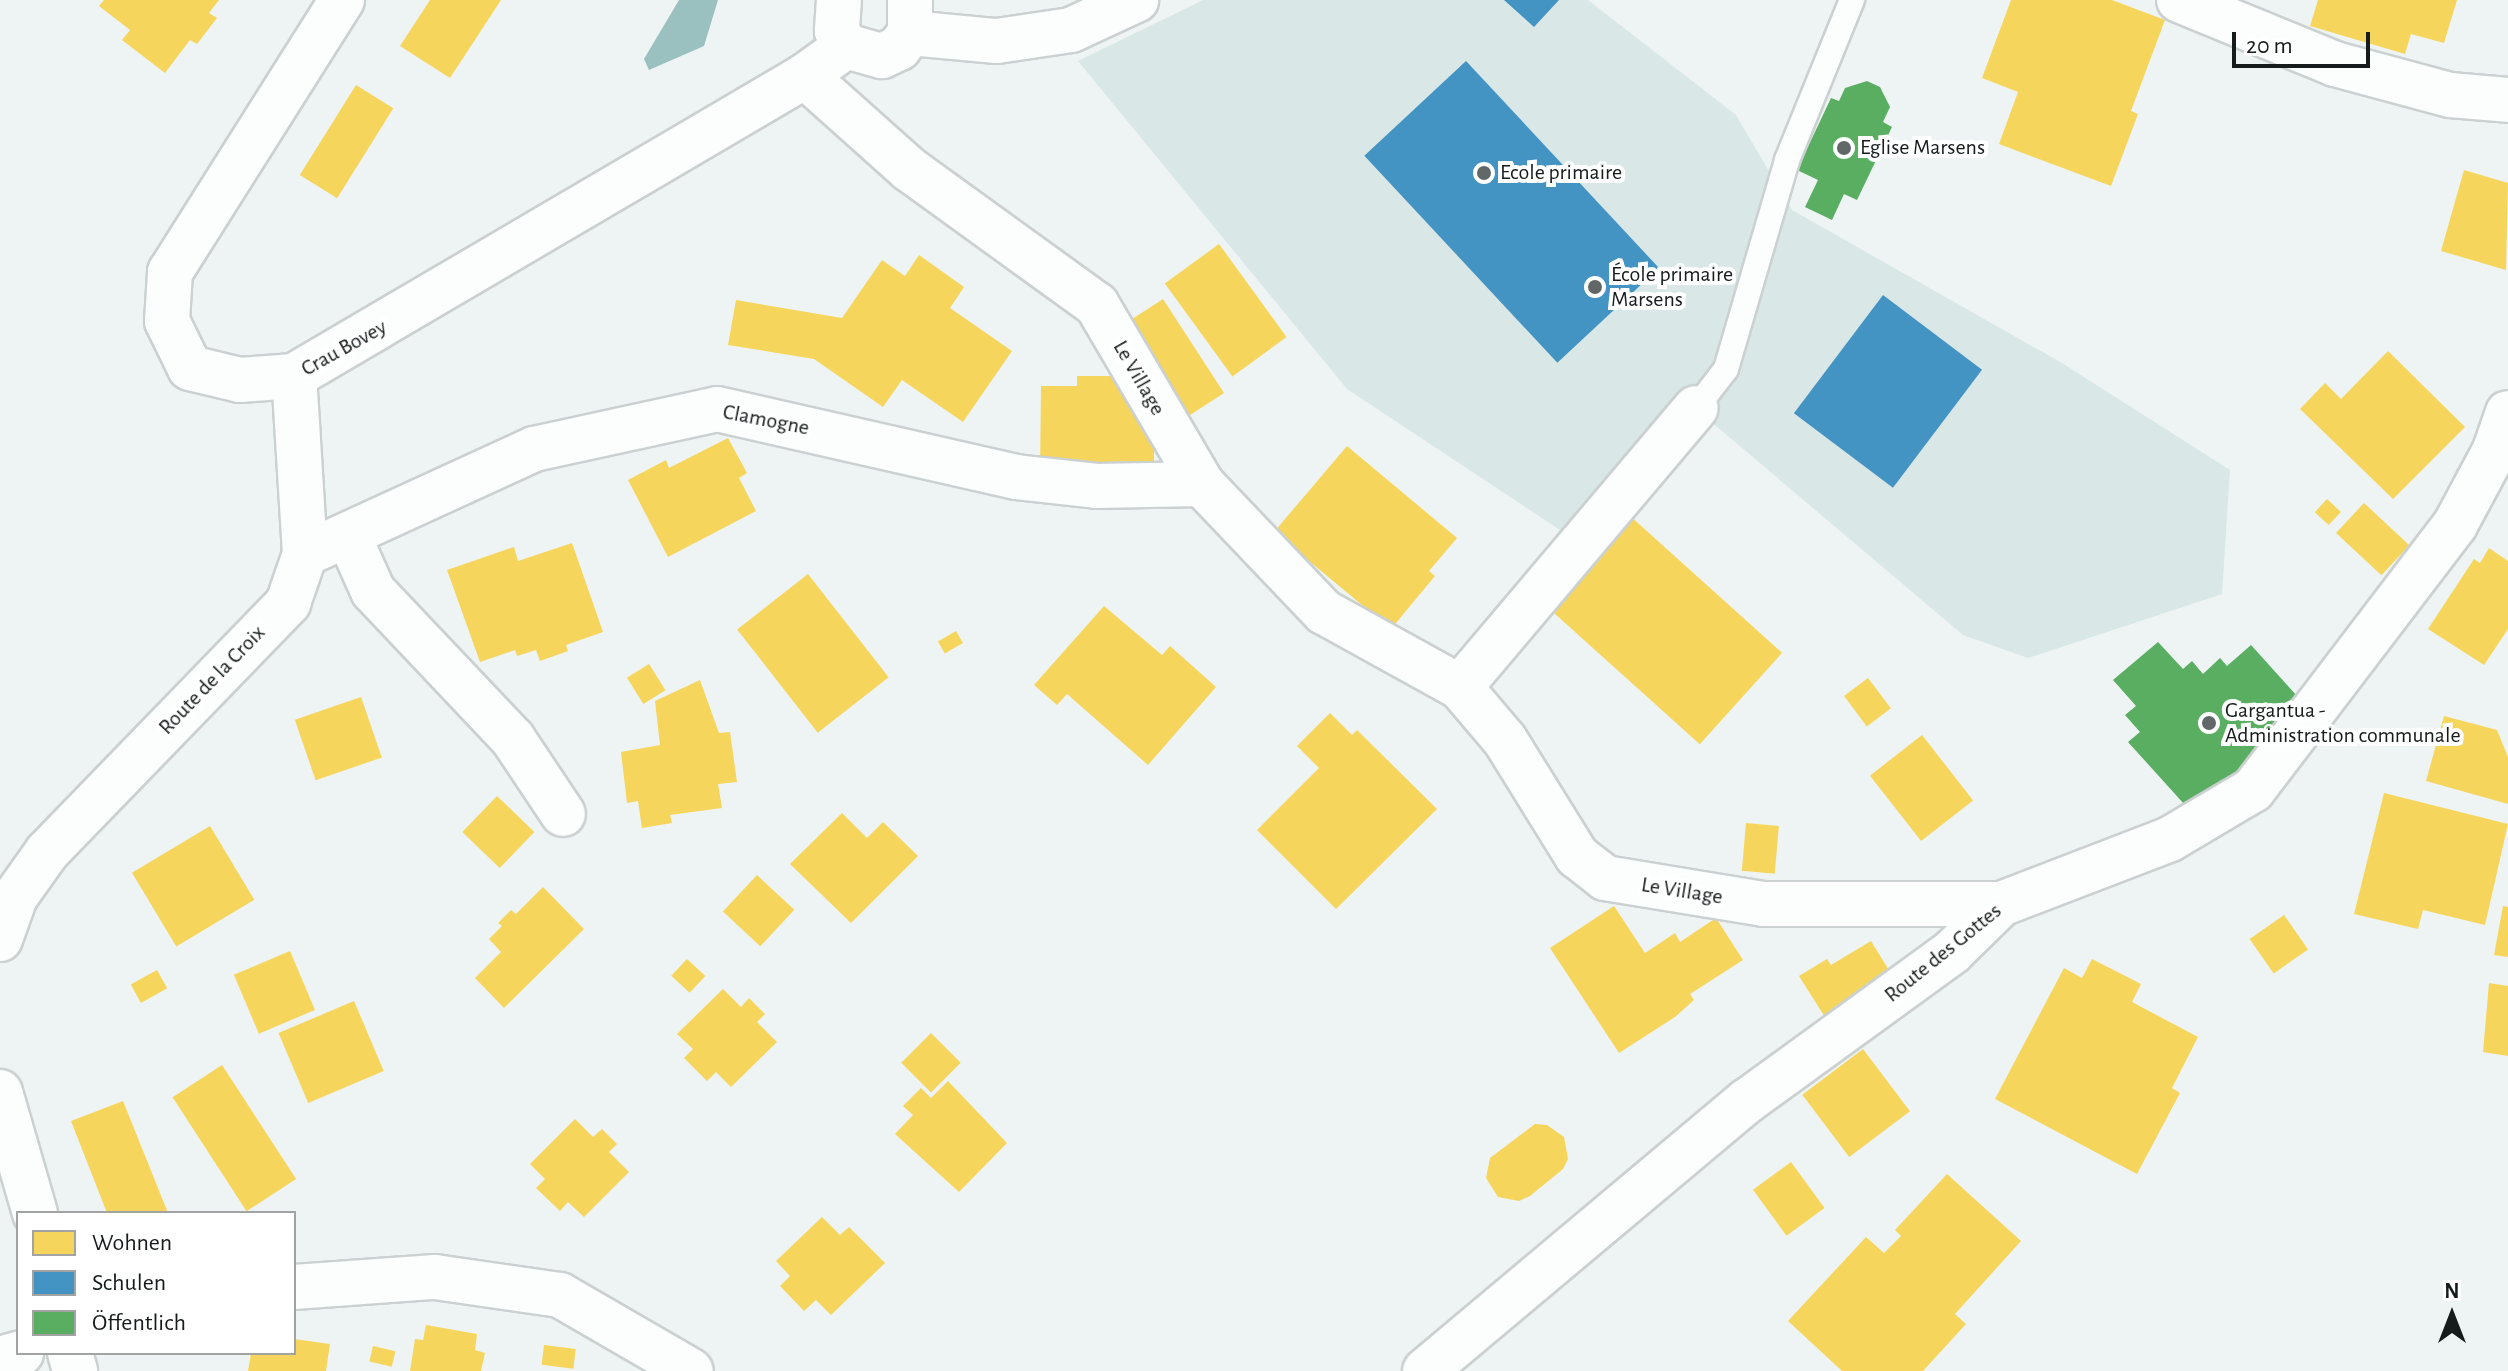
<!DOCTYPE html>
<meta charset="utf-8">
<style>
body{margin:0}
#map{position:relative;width:2508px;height:1371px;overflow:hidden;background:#eef4f4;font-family:"Alegreya Sans",sans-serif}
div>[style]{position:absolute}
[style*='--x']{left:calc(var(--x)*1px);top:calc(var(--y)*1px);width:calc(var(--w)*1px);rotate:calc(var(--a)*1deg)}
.built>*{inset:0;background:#d9e7e7}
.water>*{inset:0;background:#9ac0bf}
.homes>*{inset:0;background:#f6d55c;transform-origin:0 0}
.schools>*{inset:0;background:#4393c3;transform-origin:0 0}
.public>*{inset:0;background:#5aae61}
.roads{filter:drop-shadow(2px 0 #cbd0d0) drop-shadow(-2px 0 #cbd0d0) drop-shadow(0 2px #cbd0d0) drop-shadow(0 -2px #cbd0d0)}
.service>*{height:24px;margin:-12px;padding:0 12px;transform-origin:12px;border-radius:12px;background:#fcfdfd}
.minor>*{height:44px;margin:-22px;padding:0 22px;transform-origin:22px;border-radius:22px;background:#fcfdfd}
.dots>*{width:22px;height:22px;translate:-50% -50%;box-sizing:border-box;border:4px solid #fff;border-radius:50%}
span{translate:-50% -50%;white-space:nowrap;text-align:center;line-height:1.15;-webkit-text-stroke:8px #fff;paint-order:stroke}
.poi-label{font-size:22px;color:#161b1b}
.left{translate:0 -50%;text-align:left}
.street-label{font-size:22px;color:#161b1b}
.legend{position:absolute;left:16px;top:1211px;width:280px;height:144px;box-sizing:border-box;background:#fff;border:2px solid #a2a4a4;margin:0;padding:10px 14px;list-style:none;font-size:24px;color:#161b1b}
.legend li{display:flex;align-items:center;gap:16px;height:40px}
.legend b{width:40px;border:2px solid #a2a4a4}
.north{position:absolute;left:2412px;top:1275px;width:80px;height:80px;-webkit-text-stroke:6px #fff;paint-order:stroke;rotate:0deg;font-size:22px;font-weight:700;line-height:32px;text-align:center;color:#161b1b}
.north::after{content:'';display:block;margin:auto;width:28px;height:36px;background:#161b1b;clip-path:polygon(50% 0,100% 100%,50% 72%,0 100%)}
.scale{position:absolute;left:2232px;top:32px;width:138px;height:36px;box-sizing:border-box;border:4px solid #161b1b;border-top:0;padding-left:10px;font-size:24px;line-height:28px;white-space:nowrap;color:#161b1b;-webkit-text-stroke:6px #fff;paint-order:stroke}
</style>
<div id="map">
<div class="built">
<div style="clip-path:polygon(1203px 0,1588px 0,1736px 115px,1792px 210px,2062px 363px,2230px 470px,2222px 594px,2028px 658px,1963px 635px,1709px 420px,1572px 538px,1347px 389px,1078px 61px)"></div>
</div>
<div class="water">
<div style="clip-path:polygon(679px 0,718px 0,704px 46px,649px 70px,644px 59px)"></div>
</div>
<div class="homes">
<div style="clip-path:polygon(104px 0,219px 0,209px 13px,217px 18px,197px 44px,190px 40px,165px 73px,122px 40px,130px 30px,99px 6px)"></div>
<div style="clip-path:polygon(430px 0,501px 0,450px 78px,400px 46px)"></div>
<div style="clip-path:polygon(2011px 0,2112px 0,2165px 20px,2131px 111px,2138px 114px,2111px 186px,1999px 144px,2018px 92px,1982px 78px)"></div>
<div style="clip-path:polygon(2318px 0,2457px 0,2444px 43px,2411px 34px,2405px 54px,2310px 26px)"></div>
<div style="left:356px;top:85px;width:44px;height:106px;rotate:32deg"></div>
<div style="clip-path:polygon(2464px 170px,2508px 183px,2506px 270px,2441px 251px)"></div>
<div style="left:1219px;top:244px;width:115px;height:67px;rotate:54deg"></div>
<div style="clip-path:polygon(919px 255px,964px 287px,950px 308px,1012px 351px,963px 422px,902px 380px,883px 407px,814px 359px,728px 345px,736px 300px,842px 318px,882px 260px,905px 276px)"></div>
<div style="left:1163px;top:299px;width:112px;height:51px;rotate:57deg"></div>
<div style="clip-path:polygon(2388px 351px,2465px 427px,2393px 499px,2300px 409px,2325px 383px,2341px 399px)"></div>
<div style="clip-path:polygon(1077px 376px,1130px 376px,1154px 425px,1154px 474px,1040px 473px,1041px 386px,1077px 386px)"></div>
<div style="clip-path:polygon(728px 438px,747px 473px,739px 478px,756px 511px,668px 557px,628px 480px,666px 460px,669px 468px)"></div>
<div style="clip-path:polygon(1347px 446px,1457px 538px,1429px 571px,1435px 576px,1391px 629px,1274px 532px)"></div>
<div style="left:2327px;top:499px;width:19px;height:18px;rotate:43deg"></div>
<div style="left:2364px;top:503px;width:62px;height:41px;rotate:43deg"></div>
<div style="left:1629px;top:515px;width:206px;height:123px;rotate:42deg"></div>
<div style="clip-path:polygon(572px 543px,603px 632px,566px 645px,568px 651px,540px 661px,536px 650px,517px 656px,515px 650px,480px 662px,447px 570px,514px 547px,518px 561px)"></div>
<div style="clip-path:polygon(2489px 548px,2508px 561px,2508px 629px,2484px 665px,2428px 629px,2474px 559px,2480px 563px)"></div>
<div style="left:808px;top:574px;width:131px;height:90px;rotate:52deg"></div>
<div style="clip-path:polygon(1104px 606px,1162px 655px,1170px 646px,1216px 687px,1148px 765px,1067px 694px,1057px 705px,1034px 685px)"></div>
<div style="left:956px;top:631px;width:14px;height:21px;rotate:60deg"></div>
<div style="left:649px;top:664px;width:31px;height:26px;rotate:58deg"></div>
<div style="left:1868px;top:678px;width:38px;height:30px;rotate:53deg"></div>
<div style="clip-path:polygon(700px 680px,719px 733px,730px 732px,737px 782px,718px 784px,722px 808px,670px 815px,672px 823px,642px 828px,638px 801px,627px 803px,621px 752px,660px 745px,655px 701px)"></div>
<div style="left:361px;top:697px;width:64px;height:70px;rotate:71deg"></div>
<div style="clip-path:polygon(1330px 713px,1352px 735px,1357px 730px,1437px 809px,1336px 909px,1257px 830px,1319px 768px,1297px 746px)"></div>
<div style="clip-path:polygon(2444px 716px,2497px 730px,2508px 757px,2508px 804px,2426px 781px)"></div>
<div style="left:1922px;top:735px;width:83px;height:66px;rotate:52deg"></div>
<div style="clip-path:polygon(2384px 793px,2508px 824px,2485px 925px,2423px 910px,2418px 929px,2354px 914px)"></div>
<div style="left:497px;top:796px;width:52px;height:50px;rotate:44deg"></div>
<div style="clip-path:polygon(842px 813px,867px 838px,883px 822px,918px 856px,851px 923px,790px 864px)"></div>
<div style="left:1746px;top:823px;width:33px;height:48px;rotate:5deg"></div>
<div style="left:210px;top:826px;width:86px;height:91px;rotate:59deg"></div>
<div style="left:757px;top:875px;width:51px;height:50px;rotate:43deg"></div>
<div style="clip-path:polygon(543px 887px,584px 929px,504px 1008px,475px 978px,501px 952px,489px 939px,502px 926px,498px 923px,511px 910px,516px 914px)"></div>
<div style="clip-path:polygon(1614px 906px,1645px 953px,1675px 933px,1680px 942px,1716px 918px,1743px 960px,1690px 994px,1694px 1000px,1675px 1017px,1619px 1053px,1550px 948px)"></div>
<div style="clip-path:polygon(2503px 906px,2508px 907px,2508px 957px,2494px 955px)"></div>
<div style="left:2284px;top:915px;width:42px;height:42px;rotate:55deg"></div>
<div style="clip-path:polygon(1871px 941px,1895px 980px,1828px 1022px,1799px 976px,1827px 959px,1831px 965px)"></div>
<div style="left:290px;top:951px;width:64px;height:61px;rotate:67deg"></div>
<div style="left:687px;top:959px;width:25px;height:23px;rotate:43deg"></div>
<div style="clip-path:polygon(2092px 959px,2141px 984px,2132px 1002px,2198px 1037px,2172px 1088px,2180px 1093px,2137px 1174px,1995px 1099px,2064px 968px,2082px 978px)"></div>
<div style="left:157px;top:970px;width:21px;height:30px;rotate:61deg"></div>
<div style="clip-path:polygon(2489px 983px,2508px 986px,2508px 1056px,2483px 1052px)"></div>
<div style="clip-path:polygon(723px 989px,741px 1007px,749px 998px,765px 1014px,757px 1022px,777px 1042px,731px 1087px,716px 1072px,707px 1081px,684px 1058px,693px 1049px,677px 1034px)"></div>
<div style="left:354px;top:1001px;width:76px;height:82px;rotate:67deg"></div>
<div style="left:931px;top:1033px;width:42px;height:42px;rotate:45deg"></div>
<div style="left:1863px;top:1049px;width:78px;height:76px;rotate:53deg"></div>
<div style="left:222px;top:1065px;width:136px;height:59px;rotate:57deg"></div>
<div style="clip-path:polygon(948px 1081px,1007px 1143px,959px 1192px,895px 1134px,913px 1115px,903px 1106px,921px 1088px,931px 1098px)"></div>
<div style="clip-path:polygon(123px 1101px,168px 1213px,107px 1213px,71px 1121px)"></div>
<div style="clip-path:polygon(575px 1119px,593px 1137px,602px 1129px,617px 1144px,609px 1152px,629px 1172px,584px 1217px,568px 1202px,560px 1211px,536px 1188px,545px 1179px,530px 1164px)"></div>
<div style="clip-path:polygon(1535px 1124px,1547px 1125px,1564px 1137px,1568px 1159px,1563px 1169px,1530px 1196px,1519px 1201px,1498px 1197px,1486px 1178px,1490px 1158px)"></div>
<div style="left:1791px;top:1162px;width:57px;height:47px;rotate:54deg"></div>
<div style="clip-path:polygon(1947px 1174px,2021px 1241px,1955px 1314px,1966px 1324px,1923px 1371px,1842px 1371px,1788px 1321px,1866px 1237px,1884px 1253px,1901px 1236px,1895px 1230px)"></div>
<div style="clip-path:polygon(822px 1217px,840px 1235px,849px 1227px,885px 1263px,831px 1315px,816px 1300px,804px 1311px,780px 1286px,790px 1276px,776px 1261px)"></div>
<div style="clip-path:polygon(426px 1325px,477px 1334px,475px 1350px,485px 1353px,481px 1371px,410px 1371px,415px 1339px,423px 1340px)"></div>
<div style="clip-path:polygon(294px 1339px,330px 1344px,326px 1371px,248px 1371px,251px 1353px,294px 1353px)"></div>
<div style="left:544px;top:1345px;width:32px;height:20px;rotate:7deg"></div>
<div style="left:373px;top:1346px;width:23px;height:16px;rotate:13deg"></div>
</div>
<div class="schools">
<div style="clip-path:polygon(1504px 0,1559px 0,1534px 27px)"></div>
<div style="left:1466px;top:61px;width:283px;height:139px;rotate:47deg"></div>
<div style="left:1883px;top:295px;width:124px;height:148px;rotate:37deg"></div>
</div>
<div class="public">
<div style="clip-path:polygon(1867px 81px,1880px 87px,1890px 107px,1883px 122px,1892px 127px,1857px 200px,1844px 194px,1832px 220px,1805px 207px,1818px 180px,1797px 170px,1831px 98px,1839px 101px,1845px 88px)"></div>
<div style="clip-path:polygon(2158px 642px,2183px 669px,2192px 661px,2203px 674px,2220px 658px,2227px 666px,2251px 645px,2306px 706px,2255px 752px,2259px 757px,2194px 815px,2128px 742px,2140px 732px,2125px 715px,2136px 706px,2113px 680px)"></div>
</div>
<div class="roads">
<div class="service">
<div style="--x:1696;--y:408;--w:49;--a:-52.4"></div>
<div style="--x:1726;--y:369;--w:218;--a:-73.7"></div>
<div style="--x:1787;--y:160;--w:173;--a:-67.9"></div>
</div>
<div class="minor">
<div style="--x:342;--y:0;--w:322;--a:122.3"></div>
<div style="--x:170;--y:272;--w:49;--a:93.5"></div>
<div style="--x:167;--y:321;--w:52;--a:63.9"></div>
<div style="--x:190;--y:368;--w:51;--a:13.5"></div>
<div style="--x:240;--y:380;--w:54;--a:-4.2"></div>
<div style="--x:294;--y:376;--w:593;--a:-30.42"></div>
<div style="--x:805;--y:76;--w:51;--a:-36.2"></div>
<div style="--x:839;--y:0;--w:31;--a:94"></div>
<div style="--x:837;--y:31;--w:17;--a:59"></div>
<div style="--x:846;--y:46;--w:37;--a:16"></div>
<div style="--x:882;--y:56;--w:19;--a:-25"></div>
<div style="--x:899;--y:48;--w:19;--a:-54"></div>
<div style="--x:910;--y:33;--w:33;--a:-90"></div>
<div style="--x:2179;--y:0;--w:169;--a:22.3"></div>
<div style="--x:2335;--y:64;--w:119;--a:15.1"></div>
<div style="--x:2450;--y:95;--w:58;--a:4.9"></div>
<div style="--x:910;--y:33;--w:87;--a:5.3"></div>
<div style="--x:997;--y:41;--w:75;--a:-8.5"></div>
<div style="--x:1071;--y:30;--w:72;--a:-24.8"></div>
<div style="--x:805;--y:76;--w:140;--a:41.8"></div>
<div style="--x:909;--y:169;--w:232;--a:35.9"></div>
<div style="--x:1097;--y:305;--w:208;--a:59.6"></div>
<div style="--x:1202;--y:484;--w:177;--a:46.4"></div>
<div style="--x:1324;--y:612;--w:155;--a:28.9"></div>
<div style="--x:1460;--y:687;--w:70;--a:49.7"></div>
<div style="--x:1505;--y:740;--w:137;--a:58.2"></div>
<div style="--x:1577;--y:856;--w:36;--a:38"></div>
<div style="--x:1605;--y:878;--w:160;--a:9.3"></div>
<div style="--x:1763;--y:904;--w:238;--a:0"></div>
<div style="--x:348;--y:535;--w:61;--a:65.9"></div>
<div style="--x:373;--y:591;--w:204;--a:46.6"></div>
<div style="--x:513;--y:739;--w:90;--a:56.3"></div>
<div style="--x:305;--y:554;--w:252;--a:-24.6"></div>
<div style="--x:534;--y:449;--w:187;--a:-12.3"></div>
<div style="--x:717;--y:409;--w:307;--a:12.8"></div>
<div style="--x:1016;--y:477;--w:81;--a:6.3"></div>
<div style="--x:1097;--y:486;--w:105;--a:-1.1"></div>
<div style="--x:1460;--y:687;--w:365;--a:-49.8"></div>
<div style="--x:0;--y:939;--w:45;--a:-70.3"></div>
<div style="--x:15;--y:897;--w:55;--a:-54.6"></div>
<div style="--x:47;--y:852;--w:347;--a:-45.9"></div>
<div style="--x:288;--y:603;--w:52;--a:-70.9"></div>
<div style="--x:305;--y:554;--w:178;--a:-93.5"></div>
<div style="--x:0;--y:1092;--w:126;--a:73.9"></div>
<div style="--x:294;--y:1287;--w:141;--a:-4.1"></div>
<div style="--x:435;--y:1277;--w:126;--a:8.2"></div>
<div style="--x:560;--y:1295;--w:151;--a:30.1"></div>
<div style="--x:70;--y:1353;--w:19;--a:74"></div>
<div style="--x:0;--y:1359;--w:22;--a:-16"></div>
<div style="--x:1425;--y:1371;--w:420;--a:-40"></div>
<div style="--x:1747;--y:1101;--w:253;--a:-36"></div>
<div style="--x:1952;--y:952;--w:69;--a:-44.4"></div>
<div style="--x:2001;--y:904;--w:181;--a:-21"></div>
<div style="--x:2170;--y:839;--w:96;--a:-30.6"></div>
<div style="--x:2253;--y:790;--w:333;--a:-52.7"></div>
<div style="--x:2455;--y:525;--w:85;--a:-61.9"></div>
<div style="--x:2495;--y:450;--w:39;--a:-71"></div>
</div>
</div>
<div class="dots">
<div style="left:1844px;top:148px;background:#626767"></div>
<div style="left:1484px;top:173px;background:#626767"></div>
<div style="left:1595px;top:287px;background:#626767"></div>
<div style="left:2209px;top:723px;background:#626767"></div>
</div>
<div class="poi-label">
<span class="left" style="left:1860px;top:148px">Eglise Marsens</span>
<span class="left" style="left:1500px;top:173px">Ecole primaire</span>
<span class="left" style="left:1611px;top:287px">École primaire<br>Marsens</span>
<span class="left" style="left:2225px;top:723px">Gargantua -<br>Administration communale</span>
</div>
<div class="street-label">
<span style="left:344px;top:348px;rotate:-29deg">Crau Bovey</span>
<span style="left:1139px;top:378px;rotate:60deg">Le Village</span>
<span style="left:766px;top:420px;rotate:11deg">Clamogne</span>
<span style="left:212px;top:680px;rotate:-46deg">Route de la Croix</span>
<span style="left:1682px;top:891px;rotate:9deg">Le Village</span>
<span style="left:1943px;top:953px;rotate:-39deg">Route des Gottes</span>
</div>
<ul class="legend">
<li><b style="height:22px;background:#f6d55c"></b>Wohnen</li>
<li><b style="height:22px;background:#4393c3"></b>Schulen</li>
<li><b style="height:22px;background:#5aae61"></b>Öffentlich</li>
</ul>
<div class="north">N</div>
<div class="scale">20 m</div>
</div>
